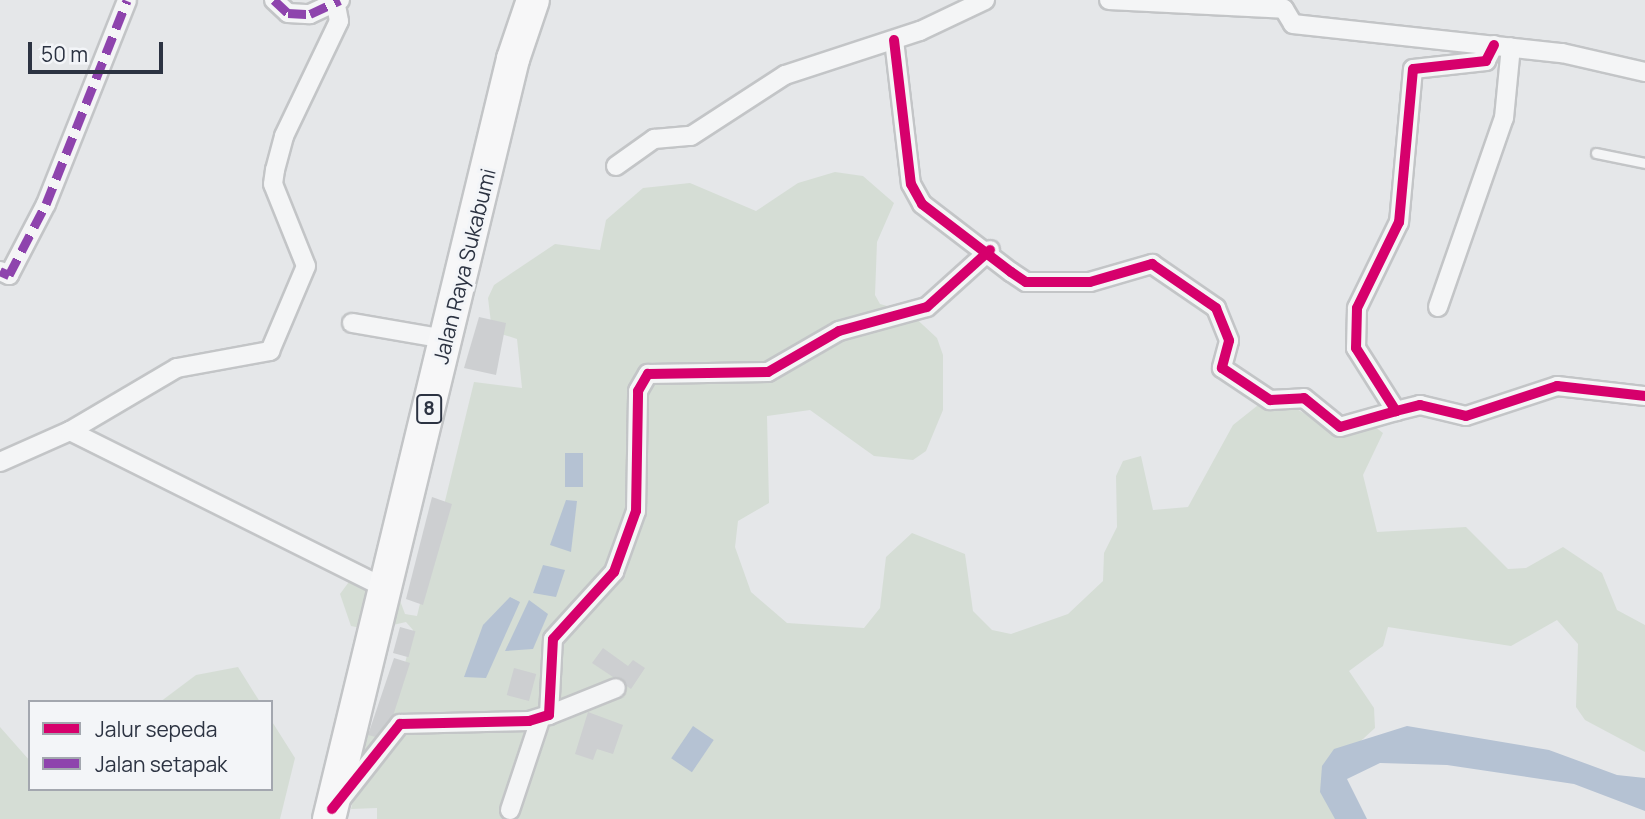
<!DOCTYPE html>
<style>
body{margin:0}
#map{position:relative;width:1645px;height:819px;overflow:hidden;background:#e5e7e9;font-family:Manrope,sans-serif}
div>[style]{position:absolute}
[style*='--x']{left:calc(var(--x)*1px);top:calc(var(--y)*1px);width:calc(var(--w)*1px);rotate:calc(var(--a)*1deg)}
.green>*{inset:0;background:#d5ddd5}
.water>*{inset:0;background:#b5c2d3;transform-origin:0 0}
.building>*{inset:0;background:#cdcfd1;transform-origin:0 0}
.roads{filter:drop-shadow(2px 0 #c3c5c7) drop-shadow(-2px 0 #c3c5c7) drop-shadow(0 2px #c3c5c7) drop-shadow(0 -2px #c3c5c7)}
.lane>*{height:9px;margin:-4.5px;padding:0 4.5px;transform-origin:4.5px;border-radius:4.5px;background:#f4f5f6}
.street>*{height:18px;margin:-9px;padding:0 9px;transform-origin:9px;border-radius:9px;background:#f4f5f6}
.highway>*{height:32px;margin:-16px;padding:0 16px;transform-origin:16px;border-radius:16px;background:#f7f7f8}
.quiet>*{height:9px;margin-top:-4.5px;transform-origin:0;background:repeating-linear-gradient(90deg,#8e44ad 0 18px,transparent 0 27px)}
.cycleway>*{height:10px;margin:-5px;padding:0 5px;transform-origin:5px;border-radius:5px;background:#d6006c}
span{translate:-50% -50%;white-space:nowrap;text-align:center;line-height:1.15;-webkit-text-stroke:6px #f3f5f8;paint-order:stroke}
.shield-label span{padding:2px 5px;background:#f3f5f8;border:2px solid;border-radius:5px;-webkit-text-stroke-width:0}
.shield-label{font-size:19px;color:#2c3342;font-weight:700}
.street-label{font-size:21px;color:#2c3342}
.legend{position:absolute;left:28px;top:700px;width:245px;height:91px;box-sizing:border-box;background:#f3f5f8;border:2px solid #a3a7af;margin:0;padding:9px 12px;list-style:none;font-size:21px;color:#2c3342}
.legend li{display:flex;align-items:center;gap:14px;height:35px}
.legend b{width:35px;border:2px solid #a3a7af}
.scale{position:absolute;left:28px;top:42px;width:135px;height:32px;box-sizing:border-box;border:4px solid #2c3342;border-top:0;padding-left:9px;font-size:21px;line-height:24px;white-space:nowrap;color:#2c3342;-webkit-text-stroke:5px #f3f5f8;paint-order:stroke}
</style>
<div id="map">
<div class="green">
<div style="clip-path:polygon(835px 172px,863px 176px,894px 203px,877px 242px,875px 295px,880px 304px,909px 312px,937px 338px,943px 355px,943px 410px,926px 451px,913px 460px,874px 456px,810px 410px,767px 416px,769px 503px,738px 521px,735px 547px,751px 592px,787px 623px,864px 628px,880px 608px,886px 557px,912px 533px,965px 554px,973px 611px,992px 630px,1011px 634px,1068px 614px,1103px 581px,1104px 553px,1117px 527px,1116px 476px,1123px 461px,1141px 456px,1153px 510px,1188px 507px,1233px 425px,1262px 402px,1278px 398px,1312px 418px,1361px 416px,1383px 433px,1363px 475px,1377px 532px,1466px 527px,1508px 569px,1526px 568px,1563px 547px,1602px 573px,1617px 610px,1645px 625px,1645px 752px,1585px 720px,1576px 707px,1578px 644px,1557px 620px,1511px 646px,1388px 627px,1383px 646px,1349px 671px,1374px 708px,1375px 728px,1340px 760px,1339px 819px,377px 819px,377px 808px,351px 809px,369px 731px,391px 722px,413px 630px,406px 622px,371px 630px,351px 626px,340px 594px,354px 575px,386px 563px,405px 614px,417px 616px,474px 382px,522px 388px,517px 339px,492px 331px,488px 298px,494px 285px,555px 244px,600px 250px,606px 220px,643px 188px,690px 183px,756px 211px,798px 183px)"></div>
<div style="clip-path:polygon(238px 667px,260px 702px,160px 702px,196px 675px)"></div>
<div style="clip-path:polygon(271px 720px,295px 758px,280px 819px,0 819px,0 727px,30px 761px,30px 789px,271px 789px)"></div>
</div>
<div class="water">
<div style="left:565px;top:453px;width:18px;height:34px"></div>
<div style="clip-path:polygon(566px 500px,577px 501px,571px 552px,550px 545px)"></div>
<div style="clip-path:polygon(543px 565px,565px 570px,556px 597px,533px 593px)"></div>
<div style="clip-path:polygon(510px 597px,520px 602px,486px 678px,464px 677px,483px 625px)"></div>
<div style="clip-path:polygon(529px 600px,548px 614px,533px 649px,505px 651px)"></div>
<div style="left:693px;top:726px;width:25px;height:39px;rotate:34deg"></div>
<div style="clip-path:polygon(1407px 726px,1549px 750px,1617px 775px,1645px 778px,1645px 811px,1574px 784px,1447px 765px,1380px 763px,1347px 779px,1367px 819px,1335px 819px,1320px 792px,1322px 766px,1334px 749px)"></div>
</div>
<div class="building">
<div style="clip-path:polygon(479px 317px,506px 323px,496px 375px,464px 368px)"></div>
<div style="clip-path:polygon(432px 497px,452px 504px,423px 605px,406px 599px)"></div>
<div style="left:400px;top:627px;width:16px;height:27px;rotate:15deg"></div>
<div style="clip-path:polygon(603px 648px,628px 666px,633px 660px,645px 668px,631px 689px,592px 663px)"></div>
<div style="clip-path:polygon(394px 658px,410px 663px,393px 716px,376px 737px,368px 735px)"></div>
<div style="left:514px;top:668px;width:23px;height:28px;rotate:15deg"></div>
<div style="clip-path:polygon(588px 712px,623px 725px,613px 754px,597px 749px,593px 760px,575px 754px)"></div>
</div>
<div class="roads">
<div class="lane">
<div style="--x:1596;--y:153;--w:50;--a:11.5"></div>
</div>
<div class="street">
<div style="--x:274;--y:0;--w:19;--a:43"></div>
<div style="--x:288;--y:13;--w:22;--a:3"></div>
<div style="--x:310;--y:14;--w:33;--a:-25"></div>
<div style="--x:1109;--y:0;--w:175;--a:2.9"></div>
<div style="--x:1284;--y:9;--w:17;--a:59"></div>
<div style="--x:1293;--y:24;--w:271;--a:6.2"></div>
<div style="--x:1562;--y:53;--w:85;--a:12.9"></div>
<div style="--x:894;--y:40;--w:145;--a:83.3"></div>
<div style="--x:911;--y:184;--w:23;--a:61"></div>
<div style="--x:922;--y:204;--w:112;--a:37.4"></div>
<div style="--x:1011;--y:272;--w:18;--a:34"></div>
<div style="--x:1026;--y:282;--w:64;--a:0"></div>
<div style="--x:1090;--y:282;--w:65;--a:-16.2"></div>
<div style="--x:1152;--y:264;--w:78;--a:34.5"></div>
<div style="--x:1216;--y:308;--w:35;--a:68"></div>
<div style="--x:1229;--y:341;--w:28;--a:105"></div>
<div style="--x:1222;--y:368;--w:58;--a:33.7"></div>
<div style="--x:1270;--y:400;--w:34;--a:-3"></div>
<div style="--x:1304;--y:398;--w:46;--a:38.9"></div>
<div style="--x:1340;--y:427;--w:58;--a:-15.9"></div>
<div style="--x:1494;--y:45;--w:18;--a:117"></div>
<div style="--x:1486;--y:61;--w:73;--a:173.7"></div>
<div style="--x:1413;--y:69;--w:154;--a:95.2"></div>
<div style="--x:1399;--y:222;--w:96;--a:116"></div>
<div style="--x:1357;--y:308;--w:40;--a:91.4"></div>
<div style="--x:1356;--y:348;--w:75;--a:57.6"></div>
<div style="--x:1396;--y:411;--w:25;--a:-14"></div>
<div style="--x:1420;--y:405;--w:47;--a:13.4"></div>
<div style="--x:1466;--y:416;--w:96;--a:-18.2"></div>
<div style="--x:1557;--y:386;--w:89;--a:6.5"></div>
<div style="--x:616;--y:166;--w:47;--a:-35.4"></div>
<div style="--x:654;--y:139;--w:37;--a:-5"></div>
<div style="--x:691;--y:136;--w:112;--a:-33"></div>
<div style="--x:785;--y:75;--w:142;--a:-18.1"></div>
<div style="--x:920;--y:31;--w:72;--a:-25.5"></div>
<div style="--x:0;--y:271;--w:10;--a:24"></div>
<div style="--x:9;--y:275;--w:80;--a:-62.5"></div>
<div style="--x:46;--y:204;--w:219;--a:-68.3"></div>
<div style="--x:1438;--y:307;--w:200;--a:-70.8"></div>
<div style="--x:1504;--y:118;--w:71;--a:-84.4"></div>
<div style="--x:352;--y:323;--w:95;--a:9.7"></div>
<div style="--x:70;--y:431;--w:352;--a:26.5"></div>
<div style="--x:0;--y:462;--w:77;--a:-23.9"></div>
<div style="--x:70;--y:431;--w:124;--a:-30.5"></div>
<div style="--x:177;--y:368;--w:95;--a:-10.4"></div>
<div style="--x:270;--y:351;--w:92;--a:-67"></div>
<div style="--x:306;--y:266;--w:88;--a:-111.9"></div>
<div style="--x:273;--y:184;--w:14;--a:-82"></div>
<div style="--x:275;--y:170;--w:35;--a:-75"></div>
<div style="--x:284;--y:136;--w:127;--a:-64.4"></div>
<div style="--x:339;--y:21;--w:16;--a:-101"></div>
<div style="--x:549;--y:715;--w:72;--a:-21.9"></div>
<div style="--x:337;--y:804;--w:102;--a:-51.8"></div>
<div style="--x:400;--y:724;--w:129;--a:-1.3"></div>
<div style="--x:529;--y:721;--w:21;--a:-17"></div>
<div style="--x:549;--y:715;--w:76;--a:-87"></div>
<div style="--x:553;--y:639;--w:91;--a:-47.7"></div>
<div style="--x:614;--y:572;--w:65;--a:-70.2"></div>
<div style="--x:636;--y:511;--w:120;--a:-89"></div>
<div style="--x:638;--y:391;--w:20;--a:-60"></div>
<div style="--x:648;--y:374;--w:120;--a:-1"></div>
<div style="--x:768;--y:372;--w:82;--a:-30"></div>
<div style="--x:839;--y:331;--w:91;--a:-15.3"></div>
<div style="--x:927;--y:307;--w:85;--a:-42.1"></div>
<div style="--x:510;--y:810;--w:95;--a:-71.6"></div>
</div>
<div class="highway">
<div style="--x:329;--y:819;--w:782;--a:-76.39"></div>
<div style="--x:513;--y:59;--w:62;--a:-71.3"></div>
</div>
</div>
<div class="quiet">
<div style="--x:274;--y:0;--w:19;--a:43"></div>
<div style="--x:288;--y:13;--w:22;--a:3"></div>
<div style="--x:310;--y:14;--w:33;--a:-25"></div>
<div style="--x:0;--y:271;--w:10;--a:24"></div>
<div style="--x:9;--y:275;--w:80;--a:-62.5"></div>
<div style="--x:46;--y:204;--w:219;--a:-68.3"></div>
</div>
<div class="cycleway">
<div style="--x:894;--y:40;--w:145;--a:83.3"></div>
<div style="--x:911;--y:184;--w:23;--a:61"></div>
<div style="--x:922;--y:204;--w:112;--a:37.4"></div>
<div style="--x:1011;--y:272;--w:18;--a:34"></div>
<div style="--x:1026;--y:282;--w:64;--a:0"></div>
<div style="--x:1090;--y:282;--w:65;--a:-16.2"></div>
<div style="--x:1152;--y:264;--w:78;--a:34.5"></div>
<div style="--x:1216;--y:308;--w:35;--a:68"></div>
<div style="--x:1229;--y:341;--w:28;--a:105"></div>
<div style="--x:1222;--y:368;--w:58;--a:33.7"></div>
<div style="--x:1270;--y:400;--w:34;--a:-3"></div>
<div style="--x:1304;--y:398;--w:46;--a:38.9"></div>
<div style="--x:1340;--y:427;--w:58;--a:-15.9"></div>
<div style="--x:1494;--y:45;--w:18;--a:117"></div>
<div style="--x:1486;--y:61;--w:73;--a:173.7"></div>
<div style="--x:1413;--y:69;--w:154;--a:95.2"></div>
<div style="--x:1399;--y:222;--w:96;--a:116"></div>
<div style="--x:1357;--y:308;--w:40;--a:91.4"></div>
<div style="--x:1356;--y:348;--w:75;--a:57.6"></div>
<div style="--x:1396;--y:411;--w:25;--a:-14"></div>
<div style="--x:1420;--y:405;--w:47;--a:13.4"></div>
<div style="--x:1466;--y:416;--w:96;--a:-18.2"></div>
<div style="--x:1557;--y:386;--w:89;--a:6.5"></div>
<div style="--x:332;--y:809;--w:109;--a:-51.3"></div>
<div style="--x:400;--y:724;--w:129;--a:-1.3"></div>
<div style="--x:529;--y:721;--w:21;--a:-17"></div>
<div style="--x:549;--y:715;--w:76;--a:-87"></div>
<div style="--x:553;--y:639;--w:91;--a:-47.7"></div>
<div style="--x:614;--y:572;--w:65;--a:-70.2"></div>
<div style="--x:636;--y:511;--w:120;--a:-89"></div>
<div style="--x:638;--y:391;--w:20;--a:-60"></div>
<div style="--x:648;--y:374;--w:120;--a:-1"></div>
<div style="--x:768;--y:372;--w:82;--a:-30"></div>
<div style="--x:839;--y:331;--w:91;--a:-15.3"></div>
<div style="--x:927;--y:307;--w:85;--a:-42.1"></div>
</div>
<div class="shield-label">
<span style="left:429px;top:409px">8</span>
</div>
<div class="street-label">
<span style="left:464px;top:266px;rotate:-76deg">Jalan Raya Sukabumi</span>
</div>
<ul class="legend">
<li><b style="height:9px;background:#d6006c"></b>Jalur sepeda</li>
<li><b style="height:9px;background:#8e44ad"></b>Jalan setapak</li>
</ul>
<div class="scale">50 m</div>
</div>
